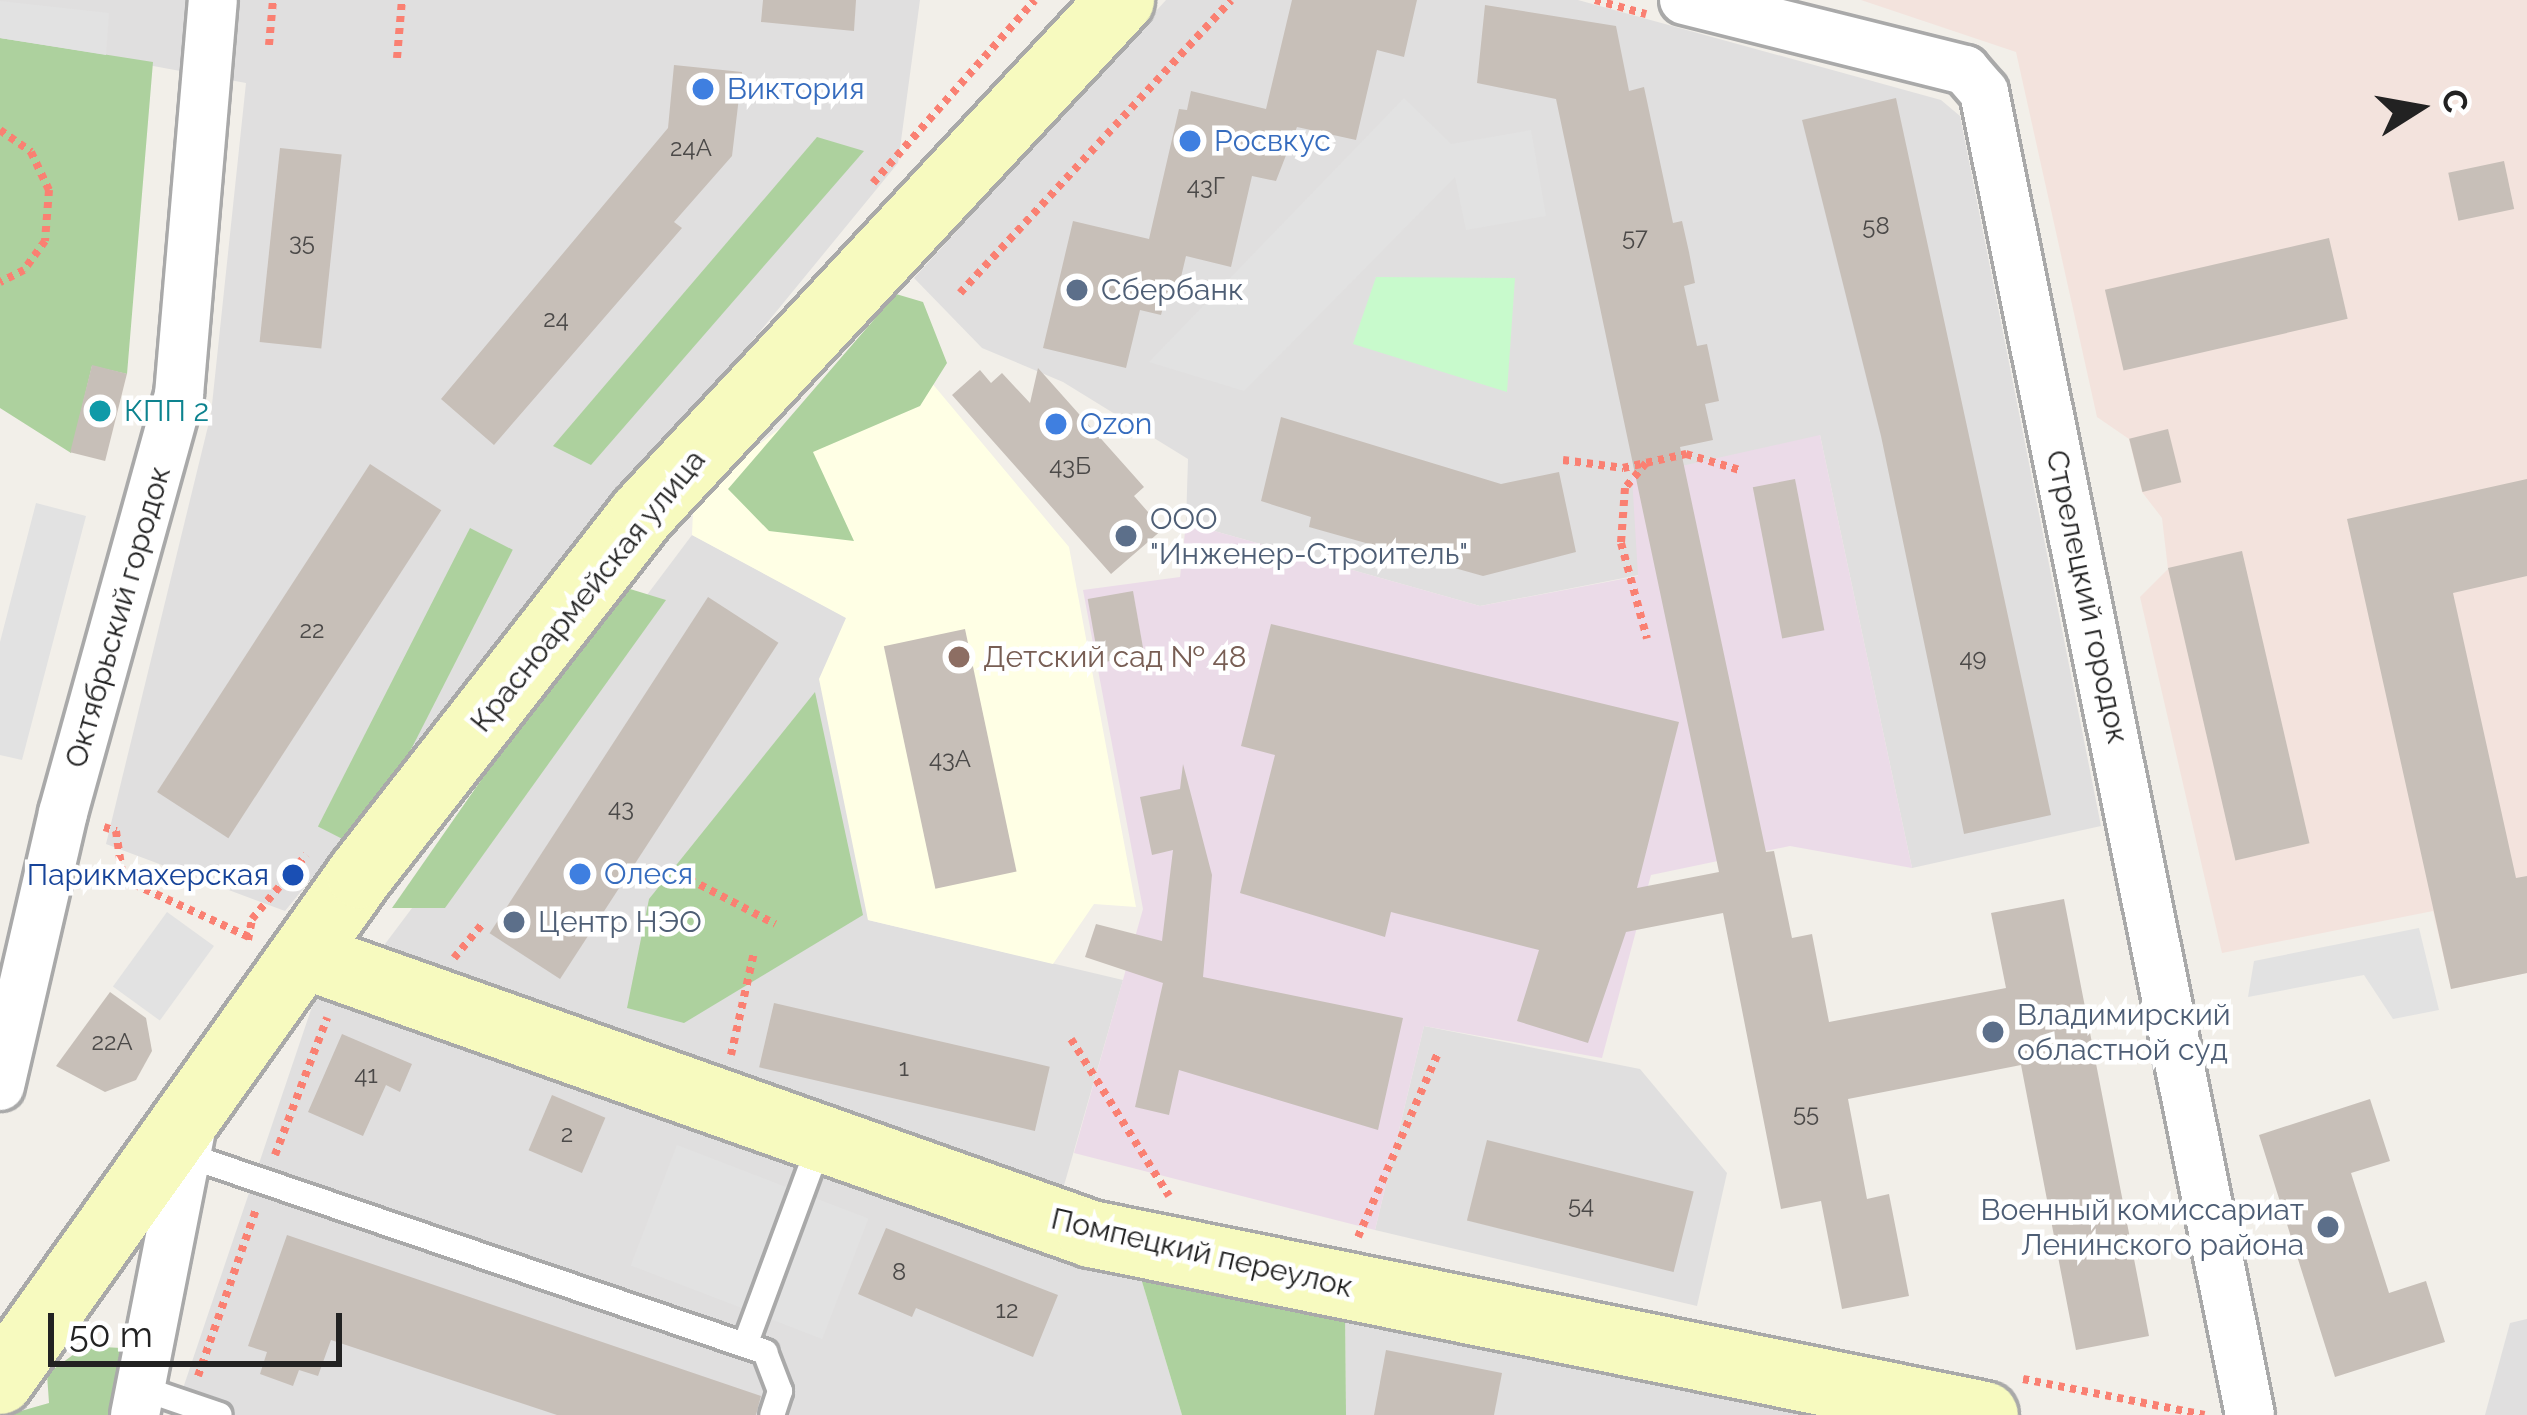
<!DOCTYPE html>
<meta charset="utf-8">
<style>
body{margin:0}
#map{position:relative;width:2527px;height:1415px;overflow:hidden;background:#f2efe9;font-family:Raleway,sans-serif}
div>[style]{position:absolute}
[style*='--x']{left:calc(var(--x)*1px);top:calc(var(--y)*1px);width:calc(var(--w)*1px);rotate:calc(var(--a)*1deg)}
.residential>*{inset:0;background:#e0dfdf}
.industrial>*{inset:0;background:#ebdbe8}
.education>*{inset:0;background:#ffffe5}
.military>*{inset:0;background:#f3e3dd}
.forest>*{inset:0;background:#add19e;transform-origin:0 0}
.park>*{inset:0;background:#c8facc}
.parking>*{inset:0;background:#e2e2e2;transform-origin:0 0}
.building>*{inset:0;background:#c7bfb8;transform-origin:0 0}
.path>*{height:8px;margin-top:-4px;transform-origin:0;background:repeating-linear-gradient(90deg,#fa8072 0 6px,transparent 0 12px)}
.roads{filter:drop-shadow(3px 0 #a9a9a9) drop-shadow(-3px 0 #a9a9a9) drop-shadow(0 3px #a9a9a9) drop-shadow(0 -3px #a9a9a9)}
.lane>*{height:24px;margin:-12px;padding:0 12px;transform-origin:12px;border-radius:12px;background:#fff}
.street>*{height:48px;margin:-24px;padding:0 24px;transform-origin:24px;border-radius:24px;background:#fff}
.secondary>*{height:66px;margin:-33px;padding:0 33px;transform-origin:33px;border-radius:33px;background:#f7fabf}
.dots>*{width:33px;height:33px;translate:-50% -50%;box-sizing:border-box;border:6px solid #fff;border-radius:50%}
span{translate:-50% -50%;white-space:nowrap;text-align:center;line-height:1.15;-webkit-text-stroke:9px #fff;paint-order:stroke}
.number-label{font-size:24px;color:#4b4948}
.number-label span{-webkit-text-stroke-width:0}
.shop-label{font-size:30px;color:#366cbe}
.left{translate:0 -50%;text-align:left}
.service-label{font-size:30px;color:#4e5e75}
.right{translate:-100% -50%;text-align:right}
.culture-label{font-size:30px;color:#0d838f}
.street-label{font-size:30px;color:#222}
.education-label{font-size:30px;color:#785e54}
.transit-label{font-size:30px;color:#164399}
.north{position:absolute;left:2359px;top:48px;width:120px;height:120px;-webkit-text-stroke:9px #fff;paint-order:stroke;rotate:79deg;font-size:33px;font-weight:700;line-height:48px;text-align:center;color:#222}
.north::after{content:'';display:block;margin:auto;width:42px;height:54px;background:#222;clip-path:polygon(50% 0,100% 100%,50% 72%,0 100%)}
.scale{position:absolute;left:48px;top:1313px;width:294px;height:54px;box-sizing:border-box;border:6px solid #222;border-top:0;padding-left:15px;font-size:36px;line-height:42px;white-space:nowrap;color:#222;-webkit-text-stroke:9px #fff;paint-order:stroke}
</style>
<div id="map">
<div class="residential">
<div style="clip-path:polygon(0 0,920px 0,898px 163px,285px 911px,106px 844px,211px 414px,246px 83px,0 38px)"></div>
<div style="clip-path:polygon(1166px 0,1578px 0,1941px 100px,1960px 116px,2101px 826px,1912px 868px,1820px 435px,1639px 575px,1480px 606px,1186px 523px,1188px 459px,1063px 382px,982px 348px,914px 278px)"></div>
<div style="clip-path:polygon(692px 535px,847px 618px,868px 920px,1123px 980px,1063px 1189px,379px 952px)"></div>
<div style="clip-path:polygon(320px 983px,1140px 1275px,1182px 1415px,174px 1415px)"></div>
<div style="clip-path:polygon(1424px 1026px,1640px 1069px,1727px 1173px,1697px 1306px,1375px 1230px)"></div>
<div style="clip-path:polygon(1345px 1307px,1824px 1415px,1346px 1415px)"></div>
<div style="clip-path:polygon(2527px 1319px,2527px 1415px,2485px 1415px,2510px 1323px)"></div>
</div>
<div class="industrial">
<div style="clip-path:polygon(1820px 435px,1912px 868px,1790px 846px,1651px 875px,1602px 1058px,1424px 1026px,1375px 1230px,1074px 1153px,1143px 909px,1083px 590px,1180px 577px,1186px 523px,1480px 606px,1638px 576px,1632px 477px)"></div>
</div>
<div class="education">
<div style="clip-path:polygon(895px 339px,1069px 547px,1136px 907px,1094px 904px,1053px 964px,868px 920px,819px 679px,846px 618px,692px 535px,693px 511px,739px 460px)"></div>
</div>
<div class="military">
<div style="clip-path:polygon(1861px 0,2527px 0,2527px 973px,2451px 989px,2433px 911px,2222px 953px,2140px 597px,2168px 569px,2162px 518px,2142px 492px,2129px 439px,2097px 417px,2016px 52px)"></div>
</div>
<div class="forest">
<div style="clip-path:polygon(0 38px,153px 62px,127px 374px,92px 366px,71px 453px,0 408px)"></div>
<div style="clip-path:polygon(817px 137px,864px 151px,591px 465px,553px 446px)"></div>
<div style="clip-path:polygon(896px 294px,923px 302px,947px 363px,920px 406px,813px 452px,854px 541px,769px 531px,728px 489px)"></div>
<div style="left:470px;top:528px;width:48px;height:335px;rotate:27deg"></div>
<div style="clip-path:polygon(617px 585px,666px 600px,445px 908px,392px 908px)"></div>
<div style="clip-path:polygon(815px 692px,863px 915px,684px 1023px,627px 1008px,649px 899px)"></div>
<div style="clip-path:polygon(1140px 1275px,1345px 1306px,1346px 1415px,1182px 1415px)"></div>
<div style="clip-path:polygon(85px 1346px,121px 1348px,159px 1369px,151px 1415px,7px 1415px,49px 1403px,47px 1374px)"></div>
</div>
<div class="park">
<div style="clip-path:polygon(1376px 277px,1515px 278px,1507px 392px,1353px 344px)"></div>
</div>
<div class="parking">
<div style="clip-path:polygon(0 1px,109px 13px,106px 55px,0 38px)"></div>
<div style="clip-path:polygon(1404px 98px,1451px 144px,1531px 130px,1546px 216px,1466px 230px,1455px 177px,1244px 391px,1149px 362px)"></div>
<div style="clip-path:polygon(36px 503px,86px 516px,22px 760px,0 755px,0 642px)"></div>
<div style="left:167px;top:912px;width:58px;height:92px;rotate:36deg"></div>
<div style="clip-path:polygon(2419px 928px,2439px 1010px,2393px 1019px,2364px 975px,2248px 997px,2254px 961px)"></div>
<div style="left:677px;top:1145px;width:205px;height:129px;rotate:21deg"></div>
</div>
<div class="building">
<div style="clip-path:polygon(763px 0,856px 0,854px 31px,761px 22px)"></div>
<div style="clip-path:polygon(1292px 0,1417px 0,1404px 57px,1377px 50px,1356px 140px,1297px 127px,1276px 181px,1252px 176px,1231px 267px,1186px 256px,1177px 294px,1167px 292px,1161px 315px,1140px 310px,1126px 368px,1043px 348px,1073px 221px,1149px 239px,1179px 109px,1187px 110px,1191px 91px,1266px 109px)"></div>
<div style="clip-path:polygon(1485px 5px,1616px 26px,1629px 91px,1644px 87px,1673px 223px,1682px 221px,1689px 252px,1695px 283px,1684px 286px,1697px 346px,1707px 344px,1719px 401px,1705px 404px,1713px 440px,1680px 447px,1766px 852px,1774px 851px,1792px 938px,1812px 934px,1829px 1022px,2006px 988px,1991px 913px,2064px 899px,2149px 1336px,2076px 1350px,2021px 1065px,1848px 1099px,1867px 1199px,1889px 1194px,1909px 1296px,1842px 1309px,1821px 1201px,1781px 1209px,1723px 913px,1626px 932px,1588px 1043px,1517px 1021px,1539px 950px,1391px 912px,1385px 937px,1240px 893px,1275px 755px,1241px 746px,1271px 624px,1679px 722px,1637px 888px,1719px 872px,1556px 99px,1477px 83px)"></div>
<div style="clip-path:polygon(674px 65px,742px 72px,732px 156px,674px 222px,682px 228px,494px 445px,441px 399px,668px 128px)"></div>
<div style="clip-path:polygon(1896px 98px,2051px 815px,1964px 834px,1881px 436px,1802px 120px)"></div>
<div style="left:280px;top:148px;width:62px;height:195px;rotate:6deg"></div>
<div style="left:2504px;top:161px;width:49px;height:57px;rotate:78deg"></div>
<div style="left:2329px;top:238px;width:83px;height:230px;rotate:77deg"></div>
<div style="left:92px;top:365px;width:36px;height:90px;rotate:14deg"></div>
<div style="clip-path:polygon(1038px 368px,1144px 487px,1134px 496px,1163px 529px,1111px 574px,952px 395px,980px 370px,991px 383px,1002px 373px,1030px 403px)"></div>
<div style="clip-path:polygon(1281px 417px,1501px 484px,1559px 472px,1576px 552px,1483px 576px,1309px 527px,1311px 517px,1261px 501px)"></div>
<div style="left:2168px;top:429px;width:55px;height:40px;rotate:76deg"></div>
<div style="left:370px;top:464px;width:85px;height:391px;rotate:33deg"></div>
<div style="left:1795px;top:479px;width:154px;height:43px;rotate:79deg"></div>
<div style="clip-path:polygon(2527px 479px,2527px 576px,2453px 593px,2516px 878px,2527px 876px,2527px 973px,2451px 989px,2347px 519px)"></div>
<div style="left:2242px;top:551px;width:300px;height:76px;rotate:77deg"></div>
<div style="left:1133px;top:591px;width:65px;height:46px;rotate:80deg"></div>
<div style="left:708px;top:597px;width:84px;height:401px;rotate:33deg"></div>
<div style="left:965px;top:629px;width:248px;height:83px;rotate:78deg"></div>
<div style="clip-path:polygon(1183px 764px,1212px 875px,1203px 977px,1403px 1018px,1378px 1130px,1179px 1070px,1169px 1115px,1135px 1107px,1163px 983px,1085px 957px,1096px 924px,1162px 941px,1173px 850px,1152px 855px,1140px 797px,1180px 789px)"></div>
<div style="clip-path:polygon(110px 992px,146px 1018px,152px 1051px,136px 1080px,105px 1092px,56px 1066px)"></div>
<div style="left:774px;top:1003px;width:283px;height:66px;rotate:13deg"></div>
<div style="clip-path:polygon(342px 1034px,412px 1064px,400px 1092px,386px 1085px,363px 1136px,308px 1112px)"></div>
<div style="left:552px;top:1095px;width:58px;height:60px;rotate:23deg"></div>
<div style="clip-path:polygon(2370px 1099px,2390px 1161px,2351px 1173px,2389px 1293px,2426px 1281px,2445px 1342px,2335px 1377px,2259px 1135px)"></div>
<div style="left:1487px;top:1140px;width:213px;height:83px;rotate:14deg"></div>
<div style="clip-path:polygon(886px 1228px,1058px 1295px,1033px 1357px,916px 1308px,912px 1317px,858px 1294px)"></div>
<div style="clip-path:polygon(287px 1235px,761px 1396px,756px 1415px,557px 1415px,331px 1340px,318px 1376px,299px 1370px,293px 1386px,260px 1374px,267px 1352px,248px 1346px)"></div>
<div style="clip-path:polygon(1386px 1350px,1502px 1373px,1494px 1415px,1374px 1415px)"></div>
</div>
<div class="path">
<div style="--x:1595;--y:0;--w:53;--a:15.4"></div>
<div style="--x:269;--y:45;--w:45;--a:-84.9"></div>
<div style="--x:397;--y:58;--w:58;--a:-85.1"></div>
<div style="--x:0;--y:130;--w:38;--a:35"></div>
<div style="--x:31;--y:152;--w:42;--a:64.7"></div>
<div style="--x:49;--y:190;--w:51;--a:94.5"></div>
<div style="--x:45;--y:241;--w:36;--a:126"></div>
<div style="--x:24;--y:270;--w:27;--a:153"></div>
<div style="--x:873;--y:183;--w:244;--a:-48.5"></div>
<div style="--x:960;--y:293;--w:399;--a:-47.2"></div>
<div style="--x:1563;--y:460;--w:61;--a:7.6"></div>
<div style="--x:1623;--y:468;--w:65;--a:-12.5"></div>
<div style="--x:1686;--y:454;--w:59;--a:16.6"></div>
<div style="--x:1646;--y:463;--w:33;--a:130"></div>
<div style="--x:1625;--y:488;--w:55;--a:94.2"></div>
<div style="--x:1621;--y:543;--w:99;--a:74.8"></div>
<div style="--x:104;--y:827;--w:13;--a:18"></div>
<div style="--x:116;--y:831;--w:49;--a:81.7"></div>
<div style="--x:123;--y:879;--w:139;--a:24.7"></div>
<div style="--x:668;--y:868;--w:121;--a:27.6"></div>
<div style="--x:248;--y:940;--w:21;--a:-79"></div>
<div style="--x:252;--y:919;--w:84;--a:-49.8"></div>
<div style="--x:454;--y:958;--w:47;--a:-50.2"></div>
<div style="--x:1071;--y:1039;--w:185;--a:58"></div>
<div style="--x:731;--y:1055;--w:106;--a:-77.4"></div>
<div style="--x:275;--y:1155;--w:147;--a:-69.2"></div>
<div style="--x:1358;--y:1237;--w:203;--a:-66.5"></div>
<div style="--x:198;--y:1376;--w:177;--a:-70.8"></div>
<div style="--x:2023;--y:1379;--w:185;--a:11.2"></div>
</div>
<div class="roads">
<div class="lane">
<div style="--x:186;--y:1155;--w:612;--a:18.79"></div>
<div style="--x:765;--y:1352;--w:42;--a:69"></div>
<div style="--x:780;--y:1391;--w:25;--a:108"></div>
<div style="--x:745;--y:1345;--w:220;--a:-69.7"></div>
<div style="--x:141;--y:1388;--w:83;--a:18.9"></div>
</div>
<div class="street">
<div style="--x:1684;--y:0;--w:290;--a:14"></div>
<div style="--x:1965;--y:70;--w:29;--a:49"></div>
<div style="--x:1984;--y:92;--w:1349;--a:78.63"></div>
<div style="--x:0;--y:1086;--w:280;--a:-77"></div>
<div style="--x:63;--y:813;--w:434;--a:-74.5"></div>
<div style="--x:179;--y:395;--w:396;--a:-85.1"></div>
<div style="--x:135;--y:1415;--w:302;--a:-78.9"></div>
</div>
<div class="secondary">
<div style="--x:306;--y:956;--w:833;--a:19.5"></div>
<div style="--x:1091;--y:1234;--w:912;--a:11.45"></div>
<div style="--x:0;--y:1381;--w:621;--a:-54.57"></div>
<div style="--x:360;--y:875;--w:458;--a:-52"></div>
<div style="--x:642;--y:514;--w:703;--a:-47.02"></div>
</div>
</div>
<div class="dots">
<div style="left:703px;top:89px;background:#3f7fe0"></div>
<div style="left:1190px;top:141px;background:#3f7fe0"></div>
<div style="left:1077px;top:290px;background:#5c6f8a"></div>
<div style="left:100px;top:411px;background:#0f9aa8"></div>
<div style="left:1056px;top:424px;background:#3f7fe0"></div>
<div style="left:1126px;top:536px;background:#5c6f8a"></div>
<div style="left:959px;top:657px;background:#8d6e63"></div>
<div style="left:580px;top:874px;background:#3f7fe0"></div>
<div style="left:293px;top:875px;background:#1a4fb4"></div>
<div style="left:514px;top:922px;background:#5c6f8a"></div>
<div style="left:1993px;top:1032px;background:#5c6f8a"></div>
<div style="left:2328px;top:1227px;background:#5c6f8a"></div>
</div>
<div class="number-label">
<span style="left:691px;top:148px">24А</span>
<span style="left:1206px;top:186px">43Г</span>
<span style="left:1876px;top:226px">58</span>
<span style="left:1635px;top:237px">57</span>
<span style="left:302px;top:242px">35</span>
<span style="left:556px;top:319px">24</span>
<span style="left:1070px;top:466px">43Б</span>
<span style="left:312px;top:630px">22</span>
<span style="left:1973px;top:658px">49</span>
<span style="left:950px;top:759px">43А</span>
<span style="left:621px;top:808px">43</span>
<span style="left:112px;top:1042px">22А</span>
<span style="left:904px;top:1068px">1</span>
<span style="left:366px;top:1075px">41</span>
<span style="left:1806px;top:1113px">55</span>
<span style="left:567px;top:1134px">2</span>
<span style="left:1581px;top:1205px">54</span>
<span style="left:899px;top:1272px">8</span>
<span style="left:1007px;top:1310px">12</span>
</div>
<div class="shop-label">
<span class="left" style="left:727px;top:89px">Виктория</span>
<span class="left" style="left:1214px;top:141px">Росвкус</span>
<span class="left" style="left:1080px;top:424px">Ozon</span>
<span class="left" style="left:604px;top:874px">Олеся</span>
</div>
<div class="service-label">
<span class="left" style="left:1101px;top:290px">Сбербанк</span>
<span class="left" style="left:1150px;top:536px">ООО<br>"Инженер-Строитель"</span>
<span class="left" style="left:538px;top:922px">Центр НЭО</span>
<span class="left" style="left:2017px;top:1032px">Владимирский<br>областной суд</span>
<span class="right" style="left:2304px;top:1227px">Военный комиссариат<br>Ленинского района</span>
</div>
<div class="culture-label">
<span class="left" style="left:124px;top:411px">КПП 2</span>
</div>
<div class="street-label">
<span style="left:588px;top:591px;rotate:-51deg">Красноармейская улица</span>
<span style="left:2087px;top:597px;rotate:78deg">Стрелецкий городок</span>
<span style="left:118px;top:617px;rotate:-74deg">Октябрьский городок</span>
<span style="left:1202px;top:1253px;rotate:13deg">Помпецкий переулок</span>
</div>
<div class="education-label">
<span class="left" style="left:983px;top:657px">Детский сад № 48</span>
</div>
<div class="transit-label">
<span class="right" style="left:269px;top:875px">Парикмахерская</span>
</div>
<div class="north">С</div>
<div class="scale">50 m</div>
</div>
